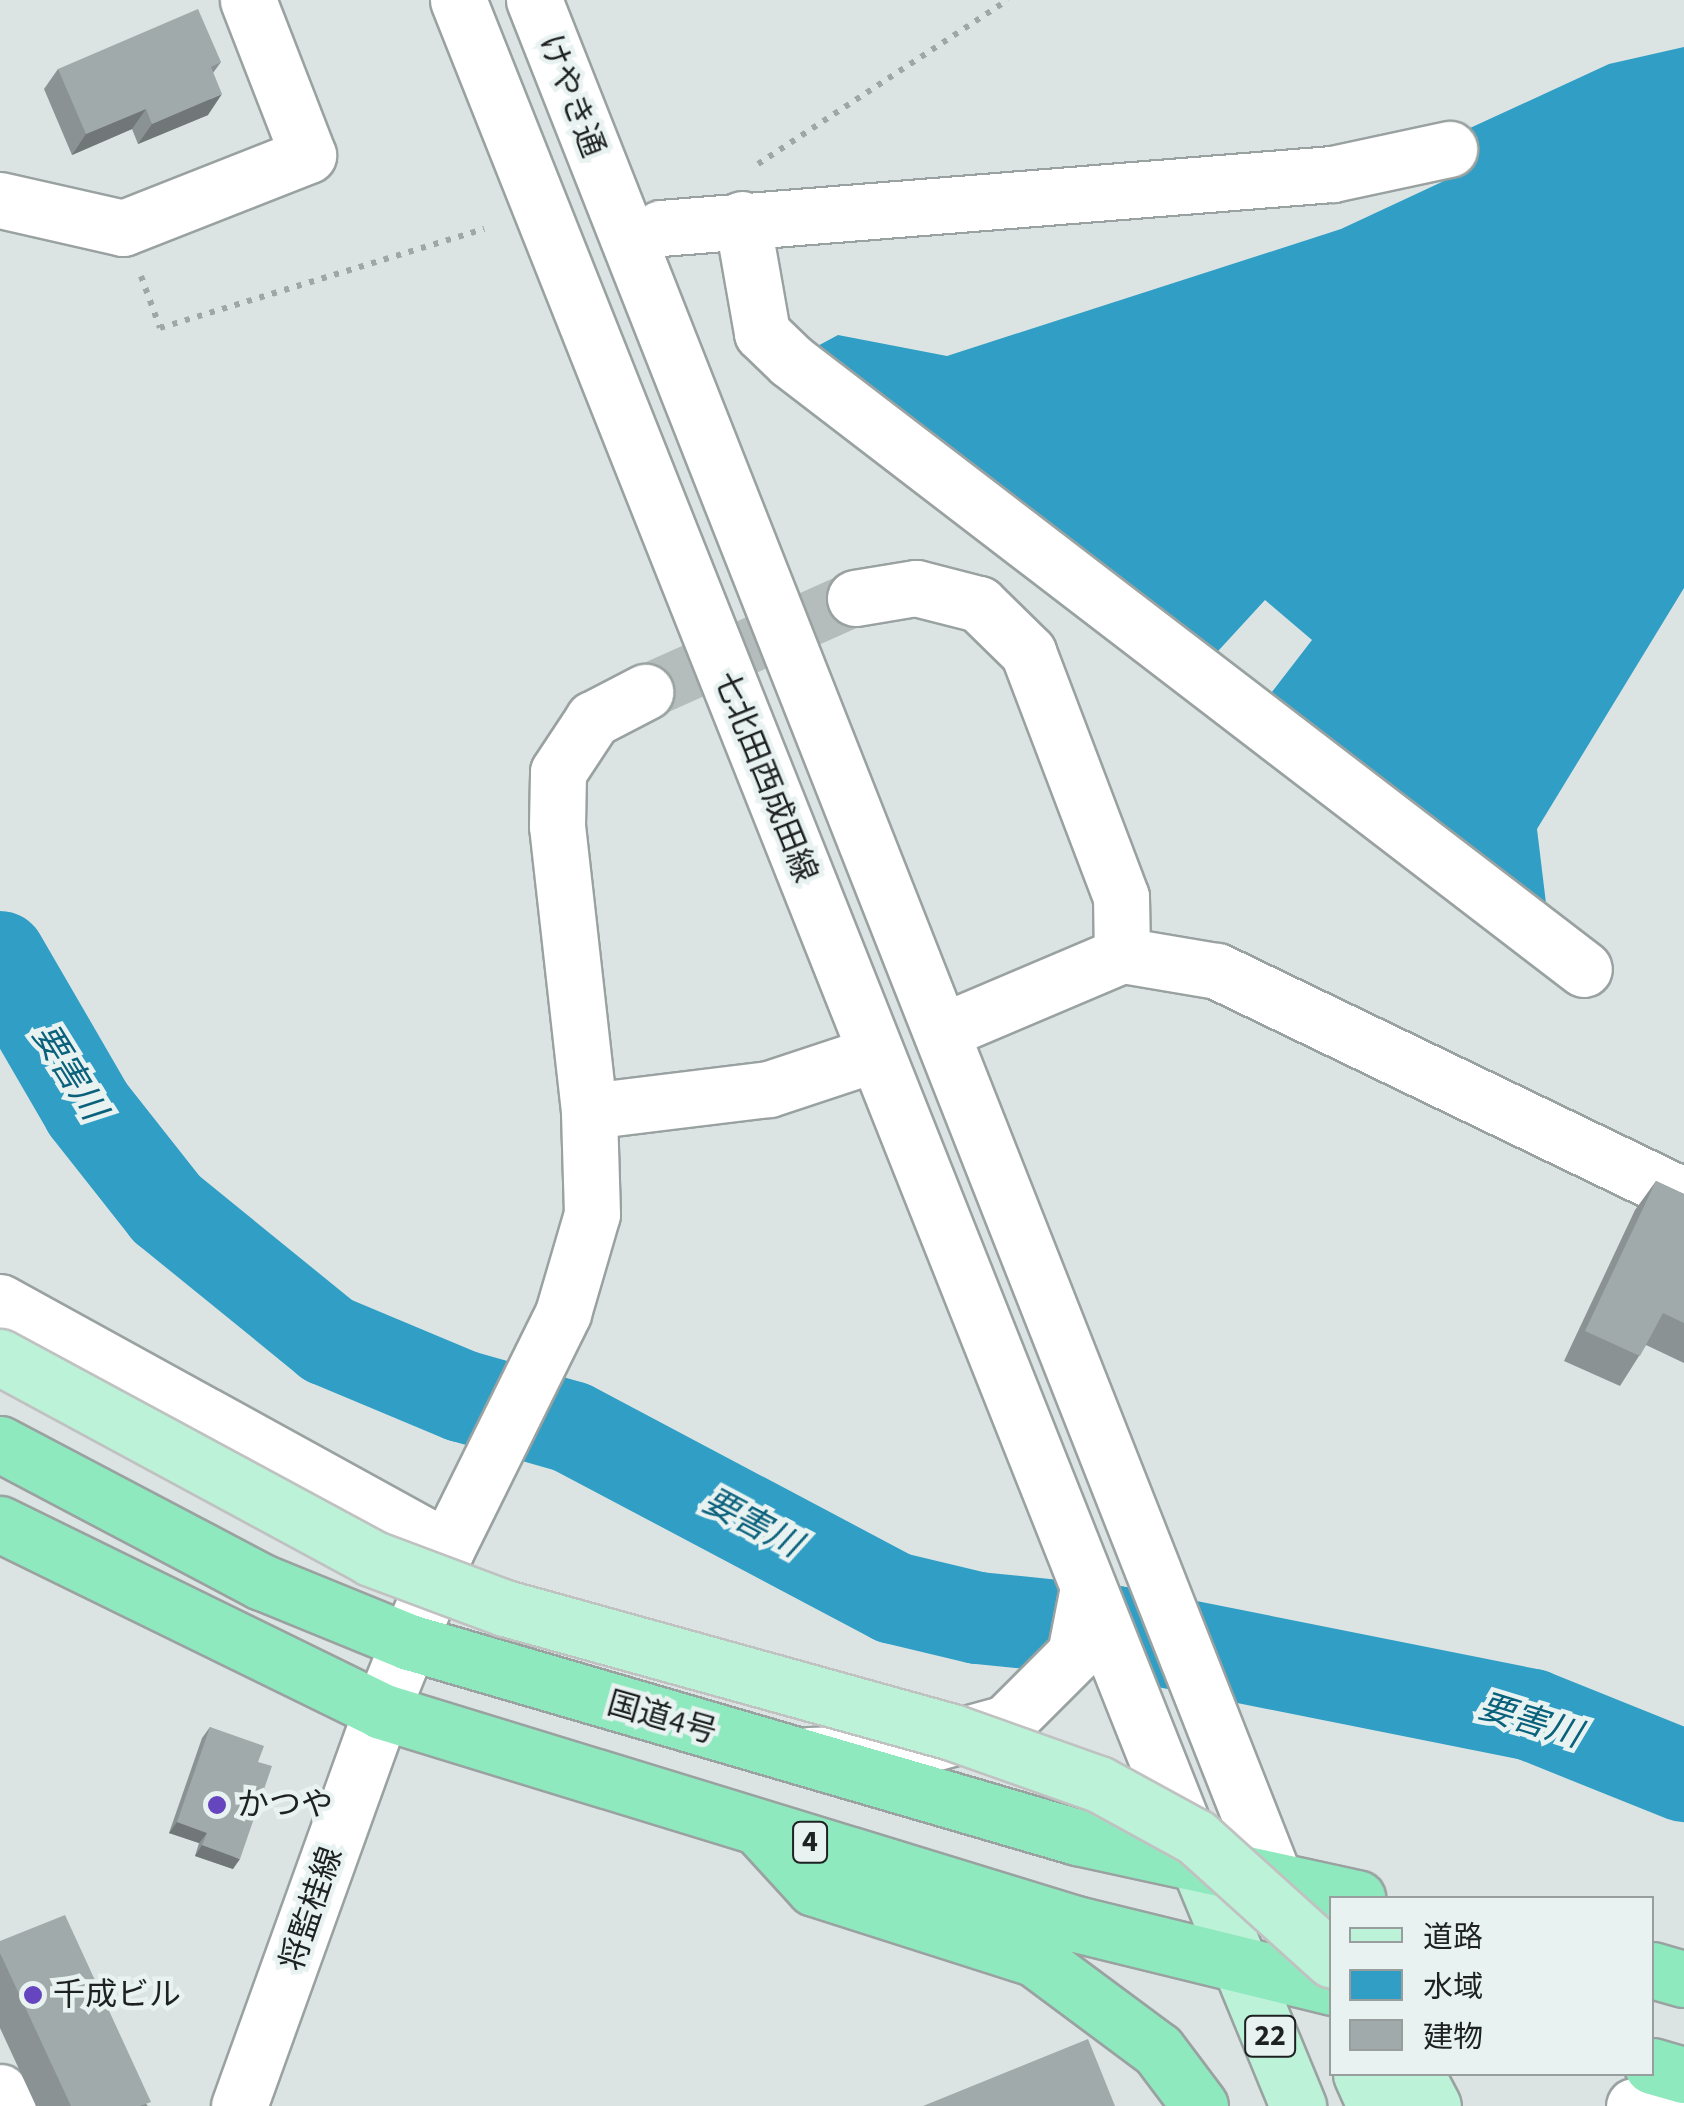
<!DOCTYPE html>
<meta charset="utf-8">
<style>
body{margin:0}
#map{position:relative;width:1684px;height:2106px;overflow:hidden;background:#dbe4e3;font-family:"Source Sans 3","Noto Sans JP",sans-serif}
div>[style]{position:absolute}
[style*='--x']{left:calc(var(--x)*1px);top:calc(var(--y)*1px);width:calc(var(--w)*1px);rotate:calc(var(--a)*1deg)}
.water>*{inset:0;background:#309ec5}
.river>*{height:92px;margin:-46px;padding:0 46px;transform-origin:46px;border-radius:46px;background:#309ec5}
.minor-tunnel>*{height:55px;margin-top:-27.5px;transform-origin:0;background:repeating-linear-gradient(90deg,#b5bdbc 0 55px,transparent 0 83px)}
.path>*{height:6px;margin-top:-3px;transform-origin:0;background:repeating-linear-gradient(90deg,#9fa6a5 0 5px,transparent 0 13px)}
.roads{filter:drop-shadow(2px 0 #9aa2a1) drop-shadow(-2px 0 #9aa2a1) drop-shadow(0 2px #9aa2a1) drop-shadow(0 -2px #9aa2a1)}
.minor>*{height:55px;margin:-27.5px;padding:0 27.5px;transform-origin:27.5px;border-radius:27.5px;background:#fff}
.major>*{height:55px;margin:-27.5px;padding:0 27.5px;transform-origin:27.5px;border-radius:27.5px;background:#bcf2d8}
.highway>*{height:55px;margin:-27.5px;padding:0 27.5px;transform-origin:27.5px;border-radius:27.5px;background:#8fe9be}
.bridges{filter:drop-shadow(2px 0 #c0c1c1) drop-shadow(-2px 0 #c0c1c1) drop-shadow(0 2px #c0c1c1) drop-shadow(0 -2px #c0c1c1)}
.major-bridge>*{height:55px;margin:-27.5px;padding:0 27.5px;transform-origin:27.5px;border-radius:27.5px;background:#bcf2d8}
.wall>*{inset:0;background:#8a9293}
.shaded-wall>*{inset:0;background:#717778}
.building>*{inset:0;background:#a1aaab}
.dots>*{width:28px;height:28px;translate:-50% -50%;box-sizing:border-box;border:5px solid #e8f2f0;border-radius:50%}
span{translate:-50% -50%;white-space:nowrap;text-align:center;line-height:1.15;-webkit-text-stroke:9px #e8f2f0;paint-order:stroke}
.shield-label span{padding:2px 8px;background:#e8f2f0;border:2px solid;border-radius:8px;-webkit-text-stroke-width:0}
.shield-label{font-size:30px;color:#1e2121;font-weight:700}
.street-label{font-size:32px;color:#1e2121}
.poi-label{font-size:32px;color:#1e2121}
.left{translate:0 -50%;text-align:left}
.water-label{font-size:35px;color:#0a617c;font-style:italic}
.legend{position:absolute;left:1329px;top:1896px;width:325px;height:180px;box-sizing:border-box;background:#e8f2f0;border:2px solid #979e9d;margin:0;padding:12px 18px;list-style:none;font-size:30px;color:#1e2121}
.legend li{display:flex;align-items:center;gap:20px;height:50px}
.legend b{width:50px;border:2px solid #979e9d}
</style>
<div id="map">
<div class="water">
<div style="clip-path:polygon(1684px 47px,1684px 588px,1537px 829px,1549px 928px,1262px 705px,1312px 640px,1265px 600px,1208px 662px,799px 356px,838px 335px,947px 356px,1341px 229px,1474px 167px,1470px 128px,1609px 64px)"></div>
</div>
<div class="river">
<div style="--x:0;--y:957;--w:176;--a:59.9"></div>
<div style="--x:88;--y:1109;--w:127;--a:51.7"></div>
<div style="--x:167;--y:1209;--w:208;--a:39.1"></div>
<div style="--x:328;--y:1340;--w:145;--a:22.7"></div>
<div style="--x:462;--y:1396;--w:113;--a:15.9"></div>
<div style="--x:571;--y:1427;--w:365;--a:27.9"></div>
<div style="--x:894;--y:1598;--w:86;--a:13.4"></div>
<div style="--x:978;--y:1618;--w:140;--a:5.8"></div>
<div style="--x:1117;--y:1632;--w:423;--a:11.3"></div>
<div style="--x:1532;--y:1715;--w:164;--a:21.9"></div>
</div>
<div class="minor-tunnel">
<div style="--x:645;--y:692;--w:230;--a:-24.1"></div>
</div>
<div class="path">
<div style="--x:758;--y:164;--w:299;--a:-33.3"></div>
<div style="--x:141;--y:276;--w:55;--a:69.9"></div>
<div style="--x:160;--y:328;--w:339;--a:-17"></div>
</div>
<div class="roads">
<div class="minor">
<div style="--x:458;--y:0;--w:2002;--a:68.34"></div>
<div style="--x:534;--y:0;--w:2021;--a:68.49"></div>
<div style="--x:0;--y:200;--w:126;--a:12.8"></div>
<div style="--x:123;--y:228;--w:199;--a:-21.5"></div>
<div style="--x:308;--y:155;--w:166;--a:-111.2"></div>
<div style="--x:742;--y:219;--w:116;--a:80"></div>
<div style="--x:762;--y:333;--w:40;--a:44"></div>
<div style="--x:791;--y:361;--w:999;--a:37.48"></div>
<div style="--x:661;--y:228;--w:673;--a:-4.6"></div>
<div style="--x:1332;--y:174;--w:120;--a:-12.1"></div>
<div style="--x:855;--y:598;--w:62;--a:-9.3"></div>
<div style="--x:916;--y:588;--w:65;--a:14.3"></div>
<div style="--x:979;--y:604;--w:69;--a:44.4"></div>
<div style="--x:1028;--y:652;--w:262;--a:69.2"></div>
<div style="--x:1121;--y:897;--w:58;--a:89"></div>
<div style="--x:1122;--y:955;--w:194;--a:157"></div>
<div style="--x:1122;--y:955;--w:96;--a:9.6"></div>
<div style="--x:1217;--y:971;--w:518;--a:25.72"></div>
<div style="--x:589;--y:1111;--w:181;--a:-7"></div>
<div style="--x:769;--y:1089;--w:112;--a:-18.3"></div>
<div style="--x:0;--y:1302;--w:510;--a:28.83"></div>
<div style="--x:809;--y:1755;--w:91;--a:-1.9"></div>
<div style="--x:900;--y:1752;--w:110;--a:-15.3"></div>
<div style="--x:1006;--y:1723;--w:98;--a:-45"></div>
<div style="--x:1075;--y:1654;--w:62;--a:-78.9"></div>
<div style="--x:0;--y:2092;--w:16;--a:60"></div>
<div style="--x:239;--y:2106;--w:420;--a:-70.2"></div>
<div style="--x:381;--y:1711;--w:176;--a:-68"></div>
<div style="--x:447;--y:1548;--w:262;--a:-63.7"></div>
<div style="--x:563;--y:1313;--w:103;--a:-73.7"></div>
<div style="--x:592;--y:1214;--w:103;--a:-91.7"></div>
<div style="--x:589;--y:1111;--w:287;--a:-96.4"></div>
<div style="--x:557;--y:826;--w:54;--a:-88.9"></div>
<div style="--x:558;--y:772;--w:64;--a:-56.6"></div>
<div style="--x:593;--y:719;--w:59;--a:-27.4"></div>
<div style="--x:1634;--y:2106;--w:50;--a:0"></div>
</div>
<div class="major">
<div style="--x:1198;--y:1863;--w:263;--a:67.6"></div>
<div style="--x:1361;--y:2074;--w:35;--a:66"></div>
<div style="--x:1416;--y:2074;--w:36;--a:62"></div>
</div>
<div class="highway">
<div style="--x:0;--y:1444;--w:296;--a:27.8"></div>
<div style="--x:262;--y:1582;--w:159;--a:22.2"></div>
<div style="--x:409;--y:1642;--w:696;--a:16.27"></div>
<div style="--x:1077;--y:1837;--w:287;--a:12.3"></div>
<div style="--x:0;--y:1524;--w:424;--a:26.1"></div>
<div style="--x:381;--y:1711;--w:727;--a:17.04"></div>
<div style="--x:1076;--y:1924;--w:264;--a:13.8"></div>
<div style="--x:759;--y:1828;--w:81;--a:47.5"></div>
<div style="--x:814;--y:1888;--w:231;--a:17.7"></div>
<div style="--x:1034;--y:1958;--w:154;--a:36.6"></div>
<div style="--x:1158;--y:2050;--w:70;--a:53.1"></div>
<div style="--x:1652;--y:1970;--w:33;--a:16"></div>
<div style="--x:1652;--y:2066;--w:33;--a:16"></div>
</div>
</div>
<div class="bridges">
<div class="major-bridge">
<div style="--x:0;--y:1357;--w:422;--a:28.4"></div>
<div style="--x:371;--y:1558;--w:143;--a:20.5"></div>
<div style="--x:505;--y:1608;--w:464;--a:15.5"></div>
<div style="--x:952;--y:1732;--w:156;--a:19.5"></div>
<div style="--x:1099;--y:1784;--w:111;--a:28.7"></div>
<div style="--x:1196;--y:1837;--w:183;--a:42.1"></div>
</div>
</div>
<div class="wall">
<div style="clip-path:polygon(221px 62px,213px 73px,208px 115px,138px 144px,132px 129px,72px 155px,44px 89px,58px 69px)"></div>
<div style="clip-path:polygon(1656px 1181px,1684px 1194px,1684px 1363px,1646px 1345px,1620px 1386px,1564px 1361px,1635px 1210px)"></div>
<div style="clip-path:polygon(210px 1727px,258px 1762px,233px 1869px,195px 1856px,199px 1843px,169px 1833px,202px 1738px)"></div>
<div style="clip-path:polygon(0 1941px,148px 2106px,36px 2106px,0 2028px)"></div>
</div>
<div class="shaded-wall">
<div style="clip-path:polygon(222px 94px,208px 115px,138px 144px,152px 124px)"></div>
<div style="clip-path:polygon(146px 109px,132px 129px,72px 155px,86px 134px)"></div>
<div style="clip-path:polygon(177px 1822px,207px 1833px,199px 1843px,169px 1833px)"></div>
<div style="clip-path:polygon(202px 1845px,240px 1859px,233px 1869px,195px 1856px)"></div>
</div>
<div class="building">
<div style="clip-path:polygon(198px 9px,221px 62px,211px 67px,222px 94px,152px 124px,146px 109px,86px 134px,58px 69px)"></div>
<div style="clip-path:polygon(1656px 1181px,1684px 1194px,1684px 1323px,1663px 1313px,1640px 1356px,1585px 1331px)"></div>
<div style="clip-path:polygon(210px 1727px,264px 1746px,258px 1762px,272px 1766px,240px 1859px,202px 1845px,207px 1833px,177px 1822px)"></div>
<div style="clip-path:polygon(65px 1915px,151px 2102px,140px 2106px,71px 2106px,0 1953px,0 1941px)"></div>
<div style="clip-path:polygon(1088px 2039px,1115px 2106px,923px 2106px)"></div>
</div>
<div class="dots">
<div style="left:217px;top:1805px;background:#6646bf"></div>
<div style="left:33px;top:1995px;background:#6646bf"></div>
</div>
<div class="shield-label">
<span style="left:810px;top:1842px">4</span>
<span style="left:1270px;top:2036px">22</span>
</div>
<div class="street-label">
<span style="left:571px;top:96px;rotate:69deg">けやき通</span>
<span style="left:765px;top:777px;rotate:68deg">七北田西成田線</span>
<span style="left:662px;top:1718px;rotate:16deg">国道4号</span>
<span style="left:312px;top:1909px;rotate:-71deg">将監桂線</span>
</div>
<div class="poi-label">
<span class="left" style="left:237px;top:1805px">かつや</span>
<span class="left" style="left:53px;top:1995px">千成ビル</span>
</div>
<div class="water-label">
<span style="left:69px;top:1072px;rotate:58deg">要害川</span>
<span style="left:752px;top:1523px;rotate:28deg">要害川</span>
<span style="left:1530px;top:1721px;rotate:17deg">要害川</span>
</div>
<ul class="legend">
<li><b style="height:12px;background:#bcf2d8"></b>道路</li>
<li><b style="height:28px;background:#309ec5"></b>水域</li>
<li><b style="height:28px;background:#a1aaab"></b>建物</li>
</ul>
</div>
